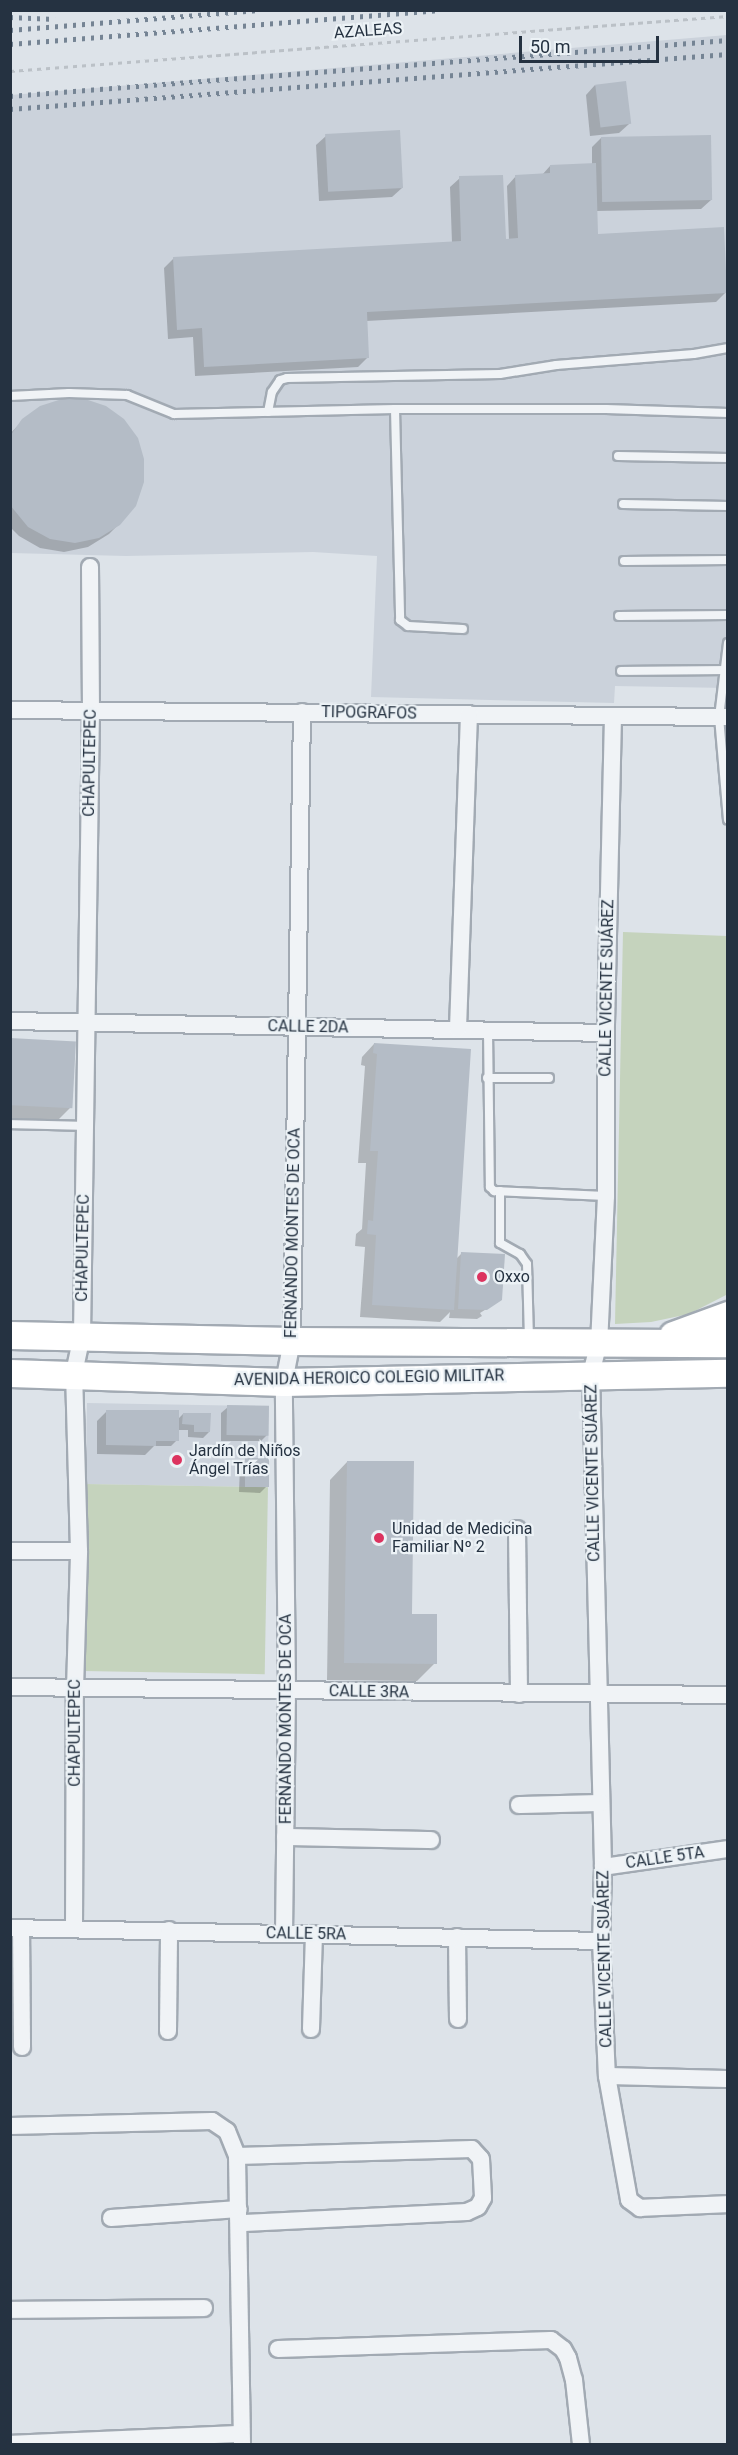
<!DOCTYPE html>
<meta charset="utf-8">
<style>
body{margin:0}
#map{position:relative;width:738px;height:2455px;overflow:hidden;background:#dde3e9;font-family:Roboto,sans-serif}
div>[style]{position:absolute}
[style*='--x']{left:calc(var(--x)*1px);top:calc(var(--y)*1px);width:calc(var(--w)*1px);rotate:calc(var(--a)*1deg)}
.built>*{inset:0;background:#cbd2db;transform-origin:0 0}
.green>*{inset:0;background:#c5d3bd;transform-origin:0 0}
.shadow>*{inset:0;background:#0003}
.building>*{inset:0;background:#b4bcc6;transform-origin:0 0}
.path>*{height:3px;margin-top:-1.5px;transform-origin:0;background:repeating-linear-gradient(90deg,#bbc1c7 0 4.5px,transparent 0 9px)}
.roads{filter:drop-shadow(2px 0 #a2aab3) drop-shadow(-2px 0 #a2aab3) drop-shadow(0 2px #a2aab3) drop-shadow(0 -2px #a2aab3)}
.lane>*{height:8px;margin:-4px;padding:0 4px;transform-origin:4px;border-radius:4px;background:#f0f3f6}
.street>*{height:16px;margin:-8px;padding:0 8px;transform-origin:8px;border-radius:8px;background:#f0f3f6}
.primary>*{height:27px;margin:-13.5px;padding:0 13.5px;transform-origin:13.5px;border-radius:13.5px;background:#fff}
.rail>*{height:4.5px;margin-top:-2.25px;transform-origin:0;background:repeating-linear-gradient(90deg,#758494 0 3px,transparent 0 9px)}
.dots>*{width:16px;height:16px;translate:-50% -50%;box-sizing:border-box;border:3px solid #ecf2f6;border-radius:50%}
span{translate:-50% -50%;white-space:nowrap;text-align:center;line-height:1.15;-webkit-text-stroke:4.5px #ecf2f6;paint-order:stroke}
.street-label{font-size:16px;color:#253241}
.poi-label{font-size:16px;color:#253241}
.left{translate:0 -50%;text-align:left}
.frame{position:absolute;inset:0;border:12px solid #253241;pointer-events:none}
.scale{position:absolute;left:519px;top:36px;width:140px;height:27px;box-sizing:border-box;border:3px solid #253241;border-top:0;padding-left:8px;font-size:18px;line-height:21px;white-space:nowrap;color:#253241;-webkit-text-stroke:4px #ecf2f6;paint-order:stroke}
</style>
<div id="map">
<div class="built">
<div style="clip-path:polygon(727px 35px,727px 688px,615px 686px,614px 703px,371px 697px,377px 556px,313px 552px,126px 556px,11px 553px,11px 95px)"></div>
<div style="left:87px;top:1403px;width:182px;height:81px;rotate:1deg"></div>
</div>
<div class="green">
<div style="clip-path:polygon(623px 932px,727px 936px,728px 1294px,689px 1314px,651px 1322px,615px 1324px)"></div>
<div style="left:86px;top:1484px;width:182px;height:187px;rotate:1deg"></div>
</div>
<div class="shadow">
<div style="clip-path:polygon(595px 85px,629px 124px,619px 133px,590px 136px,586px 95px)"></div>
<div style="clip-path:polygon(326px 136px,402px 188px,392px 197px,319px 201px,316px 145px)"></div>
<div style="clip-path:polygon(601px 138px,711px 200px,701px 209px,596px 211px,597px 236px,726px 292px,716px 302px,366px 321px,368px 357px,358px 367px,195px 376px,193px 337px,168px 339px,164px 268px,174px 258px,452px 243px,450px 187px,460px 178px,504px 241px,509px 240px,507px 186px,516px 176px,542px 175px,550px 166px,592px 165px,592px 147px)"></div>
<div style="clip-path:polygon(23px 420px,119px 524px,109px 534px,88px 547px,64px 552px,40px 548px,19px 536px,10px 527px,10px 434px)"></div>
<div style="clip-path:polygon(10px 1040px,70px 1108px,58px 1120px,10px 1118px)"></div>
<div style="clip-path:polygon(374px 1044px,456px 1259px,462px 1253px,501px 1300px,480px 1313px,482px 1316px,477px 1319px,449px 1318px,450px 1312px,440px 1322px,360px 1317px,365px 1247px,355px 1246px,356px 1234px,362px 1229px,366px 1163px,358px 1163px,365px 1066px,361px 1065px,362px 1057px)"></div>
<div style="clip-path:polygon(228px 1407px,267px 1435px,261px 1441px,221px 1441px,221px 1413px)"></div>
<div style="clip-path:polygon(107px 1411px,177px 1420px,183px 1414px,209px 1432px,203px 1438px,188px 1437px,188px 1430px,177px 1430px,177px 1440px,171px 1446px,154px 1446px,145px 1455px,97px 1454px,97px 1421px)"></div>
<div style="clip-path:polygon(246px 1459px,267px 1486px,260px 1493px,239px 1492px,240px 1465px)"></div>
<div style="clip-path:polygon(347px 1462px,411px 1615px,435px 1663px,417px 1681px,327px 1680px,330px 1480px)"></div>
</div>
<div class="building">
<div style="left:626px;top:81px;width:43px;height:31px;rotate:83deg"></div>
<div style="left:400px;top:130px;width:58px;height:75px;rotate:87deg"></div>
<div style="left:711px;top:135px;width:65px;height:110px;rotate:89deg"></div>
<div style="clip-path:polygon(596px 163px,598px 234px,724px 227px,727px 293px,367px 312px,369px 358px,204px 367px,202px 328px,177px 330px,173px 257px,461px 241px,459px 176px,503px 175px,506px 239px,518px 238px,515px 175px,550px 173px,550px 165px)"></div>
<div style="clip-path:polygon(62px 399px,85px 399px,106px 406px,124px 419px,138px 438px,144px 459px,144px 482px,136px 506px,120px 525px,99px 538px,75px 543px,50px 539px,28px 527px,10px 505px,10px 436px,22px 419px,40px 406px)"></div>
<div style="left:10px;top:1038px;width:66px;height:67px;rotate:3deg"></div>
<div style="clip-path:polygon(374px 1043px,471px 1049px,454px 1310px,372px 1305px,376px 1235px,367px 1234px,368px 1220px,373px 1221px,378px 1151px,370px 1151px,377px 1054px,373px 1053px)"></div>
<div style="clip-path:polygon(461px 1252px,505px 1254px,502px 1300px,487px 1310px,458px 1309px)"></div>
<div style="left:227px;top:1405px;width:42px;height:30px;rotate:1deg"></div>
<div style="clip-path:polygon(106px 1410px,179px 1410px,179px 1441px,156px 1441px,156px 1446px,106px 1445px)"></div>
<div style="clip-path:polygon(183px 1413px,211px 1413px,210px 1432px,194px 1432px,194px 1425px,182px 1424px)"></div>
<div style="left:245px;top:1458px;width:24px;height:29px"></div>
<div style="clip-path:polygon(347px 1461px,414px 1461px,412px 1614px,437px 1614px,437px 1664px,344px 1663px)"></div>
</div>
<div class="path">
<div style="--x:10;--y:71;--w:720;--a:-4.38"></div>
</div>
<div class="roads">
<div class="lane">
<div style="--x:10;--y:396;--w:59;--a:-2.9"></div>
<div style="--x:69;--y:393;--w:58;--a:2"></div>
<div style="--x:127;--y:395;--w:51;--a:22"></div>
<div style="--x:174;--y:414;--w:221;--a:-1.3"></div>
<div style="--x:395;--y:409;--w:211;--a:0"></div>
<div style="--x:606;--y:409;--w:122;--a:1.9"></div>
<div style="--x:395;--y:409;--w:211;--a:88.6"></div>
<div style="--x:400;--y:620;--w:10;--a:37"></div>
<div style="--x:408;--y:626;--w:55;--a:3.1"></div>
<div style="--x:268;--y:412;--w:20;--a:-79"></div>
<div style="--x:272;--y:392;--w:14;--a:-56"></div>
<div style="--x:280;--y:380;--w:7;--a:-16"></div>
<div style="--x:287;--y:378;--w:213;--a:-1.1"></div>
<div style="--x:500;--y:374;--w:57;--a:-9.1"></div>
<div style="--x:556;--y:365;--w:138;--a:-4.6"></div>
<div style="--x:694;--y:354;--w:35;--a:-10"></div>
<div style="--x:618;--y:456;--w:110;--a:1"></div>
<div style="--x:623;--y:504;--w:105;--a:1.1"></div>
<div style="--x:624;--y:561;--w:104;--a:-0.6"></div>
<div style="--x:619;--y:616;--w:109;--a:-0.5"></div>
<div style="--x:728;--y:643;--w:75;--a:96.9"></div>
<div style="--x:719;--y:717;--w:103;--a:85"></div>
<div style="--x:621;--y:671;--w:103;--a:-0.6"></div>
<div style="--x:488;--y:1030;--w:157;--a:89.3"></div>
<div style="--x:490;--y:1187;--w:6;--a:45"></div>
<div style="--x:494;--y:1191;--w:112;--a:2.6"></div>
<div style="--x:487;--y:1078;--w:62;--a:0"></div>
<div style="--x:10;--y:1124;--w:75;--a:1.5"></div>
<div style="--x:500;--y:1191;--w:52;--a:90"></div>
<div style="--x:500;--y:1243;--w:23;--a:29"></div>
<div style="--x:520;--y:1254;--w:12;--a:55"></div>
<div style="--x:527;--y:1264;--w:74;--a:88.5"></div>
</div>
<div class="street">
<div style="--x:10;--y:710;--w:718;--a:0.56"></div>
<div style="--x:613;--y:716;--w:317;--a:91.3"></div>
<div style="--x:606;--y:1033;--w:163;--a:90"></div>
<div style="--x:606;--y:1196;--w:146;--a:92.7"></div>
<div style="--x:599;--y:1342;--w:33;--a:104"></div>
<div style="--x:591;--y:1374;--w:493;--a:88.6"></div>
<div style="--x:603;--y:1867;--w:74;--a:91.5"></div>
<div style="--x:601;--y:1941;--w:135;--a:87.5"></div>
<div style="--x:607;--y:2076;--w:126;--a:79.9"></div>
<div style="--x:629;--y:2200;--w:14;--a:36"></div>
<div style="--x:640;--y:2208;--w:88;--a:-2.6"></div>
<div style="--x:10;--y:1021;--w:596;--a:1.15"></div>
<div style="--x:458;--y:1029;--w:315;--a:-88"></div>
<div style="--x:517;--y:1529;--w:165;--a:89.3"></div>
<div style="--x:10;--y:1551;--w:69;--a:0"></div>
<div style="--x:10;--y:1687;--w:718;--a:0.64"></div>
<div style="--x:519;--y:1805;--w:82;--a:-1.4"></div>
<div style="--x:285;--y:1837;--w:146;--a:1.2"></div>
<div style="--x:603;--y:1867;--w:126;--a:-8.2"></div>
<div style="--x:10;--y:1928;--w:591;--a:1.26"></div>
<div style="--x:21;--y:1928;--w:119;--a:89.5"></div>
<div style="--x:74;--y:1929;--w:240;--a:-89.8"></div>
<div style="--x:75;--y:1689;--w:138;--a:-88.3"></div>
<div style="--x:79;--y:1551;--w:178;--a:-91.6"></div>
<div style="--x:74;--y:1373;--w:38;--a:-78"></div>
<div style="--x:82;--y:1336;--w:626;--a:-89.18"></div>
<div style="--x:91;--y:710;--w:143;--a:-90.4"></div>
<div style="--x:284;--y:1934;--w:243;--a:-89.3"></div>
<div style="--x:287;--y:1691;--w:309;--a:-90.6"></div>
<div style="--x:284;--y:1382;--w:42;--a:-79"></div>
<div style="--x:292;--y:1341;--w:629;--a:-89.09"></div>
<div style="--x:457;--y:1937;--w:82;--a:89.3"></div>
<div style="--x:311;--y:2029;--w:95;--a:-88.2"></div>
<div style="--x:168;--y:2031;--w:101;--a:-89.4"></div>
<div style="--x:607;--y:2076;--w:121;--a:1.4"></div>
<div style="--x:10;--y:2126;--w:202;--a:-1.4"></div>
<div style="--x:212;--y:2121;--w:18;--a:34"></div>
<div style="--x:227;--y:2131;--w:27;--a:68"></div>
<div style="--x:237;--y:2156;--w:288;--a:89"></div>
<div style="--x:237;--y:2156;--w:235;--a:-1.7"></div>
<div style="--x:472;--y:2149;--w:13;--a:48"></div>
<div style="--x:481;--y:2159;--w:39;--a:87"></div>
<div style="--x:483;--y:2198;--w:10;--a:119"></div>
<div style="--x:478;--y:2207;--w:12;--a:156"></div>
<div style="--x:467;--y:2212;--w:228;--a:177.2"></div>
<div style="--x:111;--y:2218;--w:128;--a:-4"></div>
<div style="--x:10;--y:2310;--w:194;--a:-0.6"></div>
<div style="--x:278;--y:2349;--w:273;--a:-1.9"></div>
<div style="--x:551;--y:2340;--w:15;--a:37"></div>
<div style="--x:563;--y:2349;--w:10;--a:61"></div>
<div style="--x:568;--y:2358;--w:23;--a:75"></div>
<div style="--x:574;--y:2380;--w:64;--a:83.8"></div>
<div style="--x:10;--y:2444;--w:231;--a:-2.5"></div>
</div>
<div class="primary">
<div style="--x:10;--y:1335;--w:282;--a:1.2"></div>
<div style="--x:292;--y:1341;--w:436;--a:0.3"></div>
<div style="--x:673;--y:1335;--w:59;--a:-20"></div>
<div style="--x:10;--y:1373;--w:274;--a:1.9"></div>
<div style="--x:284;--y:1382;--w:444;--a:-1.2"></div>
</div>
</div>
<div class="rail">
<div style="--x:10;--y:17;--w:45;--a:2.5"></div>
<div style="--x:10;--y:30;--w:247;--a:-4.6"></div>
<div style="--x:10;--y:44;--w:432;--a:-4.5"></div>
<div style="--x:10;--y:96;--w:720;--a:-4.46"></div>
<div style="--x:10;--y:109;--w:720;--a:-4.38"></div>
</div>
<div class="dots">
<div style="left:482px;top:1277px;background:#dc335f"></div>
<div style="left:177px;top:1460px;background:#dc335f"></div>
<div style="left:379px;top:1538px;background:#dc335f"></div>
</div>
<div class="street-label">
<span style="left:368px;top:31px;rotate:-4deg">AZALEAS</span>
<span style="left:369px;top:713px;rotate:1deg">TIPOGRAFOS</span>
<span style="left:90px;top:763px;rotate:-89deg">CHAPULTEPEC</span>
<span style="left:607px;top:988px;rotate:-89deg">CALLE VICENTE SUÁREZ</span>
<span style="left:308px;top:1027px;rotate:1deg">CALLE 2DA</span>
<span style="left:293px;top:1233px;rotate:-89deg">FERNANDO MONTES DE OCA</span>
<span style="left:83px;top:1248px;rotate:-89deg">CHAPULTEPEC</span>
<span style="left:369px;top:1378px;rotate:-1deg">AVENIDA HEROICO COLEGIO MILITAR</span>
<span style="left:593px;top:1473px;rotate:-91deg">CALLE VICENTE SUÁREZ</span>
<span style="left:369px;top:1692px;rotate:1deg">CALLE 3RA</span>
<span style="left:286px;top:1719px;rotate:-90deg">FERNANDO MONTES DE OCA</span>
<span style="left:75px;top:1733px;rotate:-90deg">CHAPULTEPEC</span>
<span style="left:665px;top:1858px;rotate:-8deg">CALLE 5TA</span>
<span style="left:306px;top:1934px;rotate:1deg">CALLE 5RA</span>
<span style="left:605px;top:1959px;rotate:-91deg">CALLE VICENTE SUÁREZ</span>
</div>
<div class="poi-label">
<span class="left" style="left:494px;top:1277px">Oxxo</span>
<span class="left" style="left:189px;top:1460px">Jardín de Niños<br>Ángel Trías</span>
<span class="left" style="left:392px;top:1538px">Unidad de Medicina<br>Familiar Nº 2</span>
</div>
<div class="frame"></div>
<div class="scale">50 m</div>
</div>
